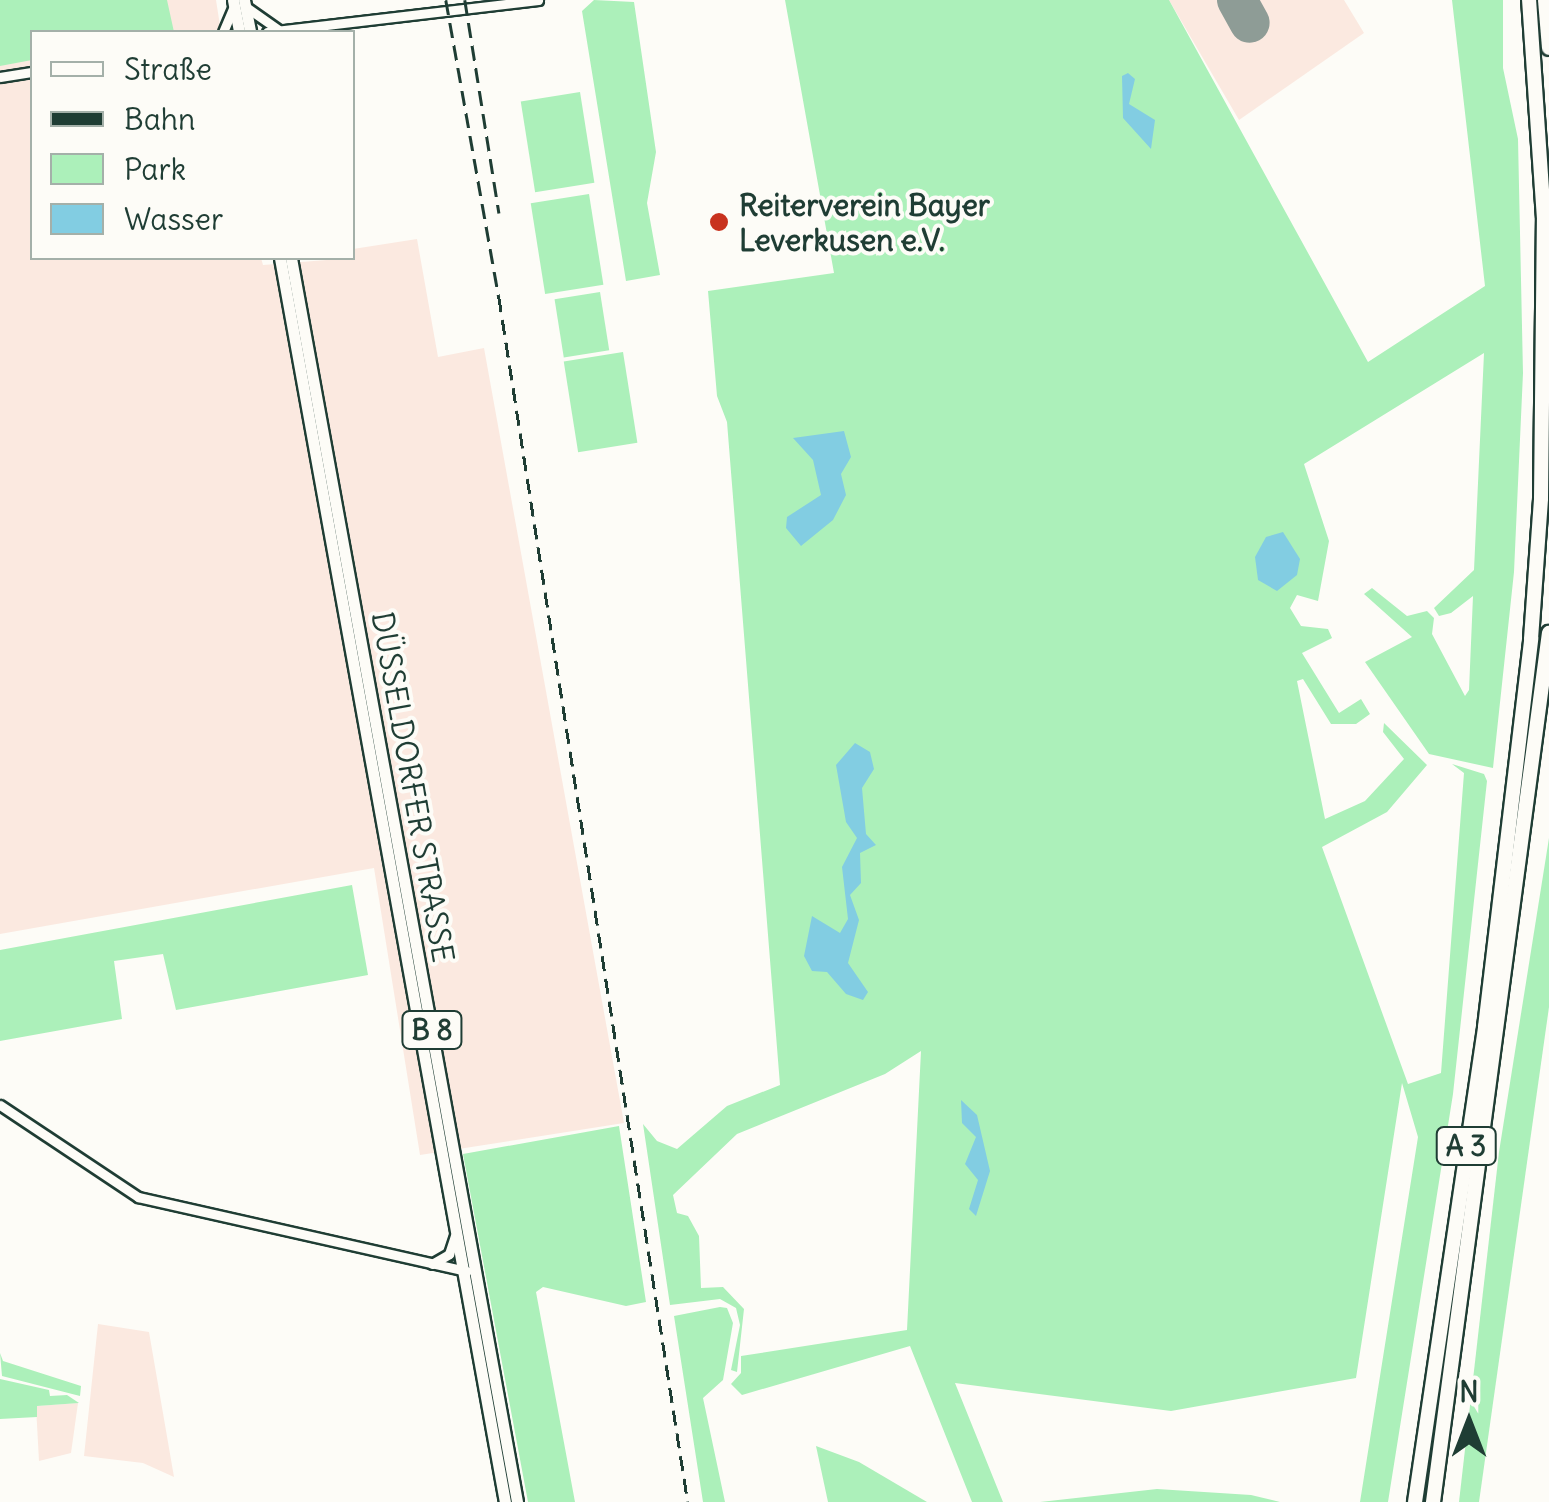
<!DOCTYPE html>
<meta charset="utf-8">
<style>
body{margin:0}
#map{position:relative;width:1549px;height:1502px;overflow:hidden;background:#fdfcf7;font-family:Delius,sans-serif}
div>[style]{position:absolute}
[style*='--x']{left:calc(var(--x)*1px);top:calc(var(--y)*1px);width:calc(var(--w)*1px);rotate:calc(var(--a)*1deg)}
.built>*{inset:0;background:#fbe9e0}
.green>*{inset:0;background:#acf0ba;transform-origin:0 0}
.water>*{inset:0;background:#82cde2}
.runway>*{height:40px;margin:-20px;padding:0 20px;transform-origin:20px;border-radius:20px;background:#8e9c96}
.roads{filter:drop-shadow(2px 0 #1f3d34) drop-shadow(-2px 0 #1f3d34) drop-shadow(0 2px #1f3d34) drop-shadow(0 -2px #1f3d34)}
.minor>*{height:9px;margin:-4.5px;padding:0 4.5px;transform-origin:4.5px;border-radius:4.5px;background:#fdfcf7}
.major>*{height:11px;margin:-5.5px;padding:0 5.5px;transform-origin:5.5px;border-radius:5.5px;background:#fdfcf7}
.highway>*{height:14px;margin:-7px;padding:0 7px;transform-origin:7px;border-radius:7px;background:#fdfcf7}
.rail>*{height:2.5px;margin-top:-1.25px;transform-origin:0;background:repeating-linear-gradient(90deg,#1f3d34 0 15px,transparent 0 23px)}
.dots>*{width:28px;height:28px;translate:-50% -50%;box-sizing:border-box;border:5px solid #fdfcf7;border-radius:50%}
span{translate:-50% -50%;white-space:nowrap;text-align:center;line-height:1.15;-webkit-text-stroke:8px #fdfcf7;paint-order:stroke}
.shield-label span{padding:2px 8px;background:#fdfcf7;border:2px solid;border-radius:8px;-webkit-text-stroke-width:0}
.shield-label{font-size:28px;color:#1f3d34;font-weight:700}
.poi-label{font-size:30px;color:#1f3d34;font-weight:700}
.left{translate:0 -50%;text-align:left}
.street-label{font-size:30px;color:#1f3d34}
.legend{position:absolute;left:30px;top:30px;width:325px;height:230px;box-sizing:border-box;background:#fdfcf7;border:2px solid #a4b0a9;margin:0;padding:12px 18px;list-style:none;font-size:30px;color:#1f3d34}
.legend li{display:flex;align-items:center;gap:20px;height:50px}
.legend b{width:50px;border:2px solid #a4b0a9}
.north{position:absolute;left:1419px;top:1372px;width:100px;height:100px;-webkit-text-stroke:8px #fdfcf7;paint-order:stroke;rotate:0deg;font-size:28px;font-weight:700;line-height:40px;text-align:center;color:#1f3d34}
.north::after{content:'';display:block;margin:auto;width:35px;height:45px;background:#1f3d34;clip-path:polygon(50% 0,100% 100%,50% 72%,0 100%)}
</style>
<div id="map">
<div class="built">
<div style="clip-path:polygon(0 0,216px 0,221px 32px,32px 32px,32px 258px,261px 258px,263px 265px,352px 258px,353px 249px,417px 239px,438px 357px,484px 348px,624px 1123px,420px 1155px,374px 868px,0 934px)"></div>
<div style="clip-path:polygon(1169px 0,1344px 0,1364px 33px,1239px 120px)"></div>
<div style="clip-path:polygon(98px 1324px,149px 1332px,174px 1477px,143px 1463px,84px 1456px)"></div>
<div style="clip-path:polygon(78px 1403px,71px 1453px,39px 1461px,36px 1406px)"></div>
</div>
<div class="green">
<div style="clip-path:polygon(0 0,167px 0,174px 32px,32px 32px,32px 60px,0 66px)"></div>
<div style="clip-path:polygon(594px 0,634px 2px,656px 152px,647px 203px,660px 275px,626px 281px,582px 11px)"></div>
<div style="clip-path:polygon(785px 0,1169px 0,1368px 362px,1485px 286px,1452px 0,1503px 0,1503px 68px,1518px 139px,1523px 373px,1514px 572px,1493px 768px,1429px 754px,1365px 662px,1412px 637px,1364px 594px,1372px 588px,1407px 616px,1427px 611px,1434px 618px,1432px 634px,1465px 696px,1469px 690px,1473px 596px,1451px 613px,1439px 616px,1434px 608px,1474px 570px,1484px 353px,1304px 464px,1329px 541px,1318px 601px,1297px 595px,1290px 608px,1301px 626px,1328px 629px,1332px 638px,1302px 653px,1339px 713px,1361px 699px,1370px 714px,1356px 724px,1331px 724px,1303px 679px,1297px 681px,1325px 819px,1365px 801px,1404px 759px,1383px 732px,1384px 723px,1427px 765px,1387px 812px,1322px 847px,1408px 1084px,1441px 1073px,1464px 773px,1452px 764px,1484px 774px,1487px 781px,1453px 1094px,1388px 1502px,1360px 1502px,1418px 1137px,1402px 1083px,1356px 1378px,1171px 1411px,955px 1383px,1003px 1502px,972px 1502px,910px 1346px,742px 1395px,731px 1384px,741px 1373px,741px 1356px,907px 1330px,921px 1051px,885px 1074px,737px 1134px,673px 1195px,677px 1213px,688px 1216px,699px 1236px,701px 1288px,723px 1287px,744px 1309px,737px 1372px,731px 1370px,740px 1325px,736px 1308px,720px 1299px,670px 1305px,643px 1124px,657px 1141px,677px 1149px,727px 1106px,780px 1085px,727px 422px,717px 396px,708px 291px,834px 273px)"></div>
<div style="left:580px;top:92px;width:92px;height:60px;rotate:81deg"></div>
<div style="left:589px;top:194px;width:92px;height:59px;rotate:81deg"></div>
<div style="left:600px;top:292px;width:59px;height:46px;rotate:81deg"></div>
<div style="left:623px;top:352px;width:92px;height:60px;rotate:81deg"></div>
<div style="clip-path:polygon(1549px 838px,1549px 1007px,1479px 1502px,1459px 1502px,1499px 1152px)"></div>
<div style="clip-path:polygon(352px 885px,368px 975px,176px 1010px,163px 954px,114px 961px,122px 1019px,0 1041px,0 950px)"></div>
<div style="clip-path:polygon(619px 1126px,646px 1302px,626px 1306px,543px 1287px,536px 1292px,575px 1502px,528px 1502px,463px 1154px)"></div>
<div style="clip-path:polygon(720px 1307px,727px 1308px,733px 1323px,723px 1380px,703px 1398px,725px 1502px,703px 1502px,674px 1316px)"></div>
<div style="clip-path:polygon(0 1353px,3px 1361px,81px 1386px,80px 1396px,2px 1376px)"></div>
<div style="clip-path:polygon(0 1379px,49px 1390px,50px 1396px,67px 1395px,79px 1403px,37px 1406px,37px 1417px,0 1419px)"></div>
<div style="clip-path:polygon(816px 1446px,859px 1462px,927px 1502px,828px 1502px)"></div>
<div style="clip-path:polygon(1157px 1489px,1251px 1495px,1280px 1502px,1040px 1502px)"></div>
</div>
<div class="water">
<div style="clip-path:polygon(1128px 73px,1135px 79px,1129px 104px,1155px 120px,1151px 149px,1123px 118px,1122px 76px)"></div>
<div style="clip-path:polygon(844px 431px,851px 457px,841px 474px,846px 495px,833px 520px,801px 546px,786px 528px,787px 517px,821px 495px,813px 460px,793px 438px)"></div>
<div style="clip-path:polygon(1283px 532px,1300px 559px,1297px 575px,1277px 591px,1258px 580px,1255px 557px,1266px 537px)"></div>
<div style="clip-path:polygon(855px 743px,870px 752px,874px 769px,862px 788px,866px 834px,876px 845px,860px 853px,861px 883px,850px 895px,859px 920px,848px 963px,868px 992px,863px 1000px,846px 994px,827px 972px,812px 971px,804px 956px,812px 916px,840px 933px,848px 919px,842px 867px,857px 838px,846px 822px,836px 765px)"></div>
<div style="clip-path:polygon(961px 1100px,977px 1115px,990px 1171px,976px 1216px,969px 1209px,978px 1180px,965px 1164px,976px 1137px,962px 1123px)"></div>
</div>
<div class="runway">
<div style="--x:1237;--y:0;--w:26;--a:61"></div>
</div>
<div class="roads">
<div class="minor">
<div style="--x:246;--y:7;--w:39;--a:35"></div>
<div style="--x:223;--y:32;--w:25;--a:-67"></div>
<div style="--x:267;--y:32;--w:273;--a:-6.7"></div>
<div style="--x:0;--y:77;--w:32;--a:-9"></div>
<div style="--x:0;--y:1105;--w:166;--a:33.7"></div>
<div style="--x:138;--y:1197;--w:337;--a:12.7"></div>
<div style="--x:432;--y:1264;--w:20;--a:-30"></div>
<div style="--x:449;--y:1254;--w:19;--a:-72"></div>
</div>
<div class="major">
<div style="--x:233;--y:0;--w:33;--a:79"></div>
<div style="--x:244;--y:0;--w:33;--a:79"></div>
<div style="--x:280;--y:258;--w:1264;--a:79.75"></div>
<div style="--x:291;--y:258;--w:1264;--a:79.7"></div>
</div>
<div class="highway">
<div style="--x:1545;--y:0;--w:48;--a:85.2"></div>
<div style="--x:1415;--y:1502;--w:480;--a:-81.6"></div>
<div style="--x:1485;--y:1027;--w:391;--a:-83.2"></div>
<div style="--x:1531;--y:639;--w:141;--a:-85.9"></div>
<div style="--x:1541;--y:498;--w:279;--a:-89.4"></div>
<div style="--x:1544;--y:219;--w:220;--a:-93.9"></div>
<div style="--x:1433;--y:1502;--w:877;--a:-82.4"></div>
</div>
</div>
<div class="rail">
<div style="--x:446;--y:0;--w:302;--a:79.9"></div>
<div style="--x:499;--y:297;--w:1220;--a:81.09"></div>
<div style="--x:465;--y:0;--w:216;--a:80.9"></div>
</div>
<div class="dots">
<div style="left:719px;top:222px;background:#c8321e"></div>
</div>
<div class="shield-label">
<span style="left:432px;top:1030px">B 8</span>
<span style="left:1466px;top:1146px">A 3</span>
</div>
<div class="poi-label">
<span class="left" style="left:739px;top:222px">Reiterverein Bayer<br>Leverkusen e.V.</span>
</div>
<div class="street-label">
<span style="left:413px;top:787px;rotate:80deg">DÜSSELDORFER STRASSE</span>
</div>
<ul class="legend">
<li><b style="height:12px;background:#fdfcf7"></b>Straße</li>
<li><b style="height:12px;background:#1f3d34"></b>Bahn</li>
<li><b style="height:28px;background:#acf0ba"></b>Park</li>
<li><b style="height:28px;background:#82cde2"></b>Wasser</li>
</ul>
<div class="north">N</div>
</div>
